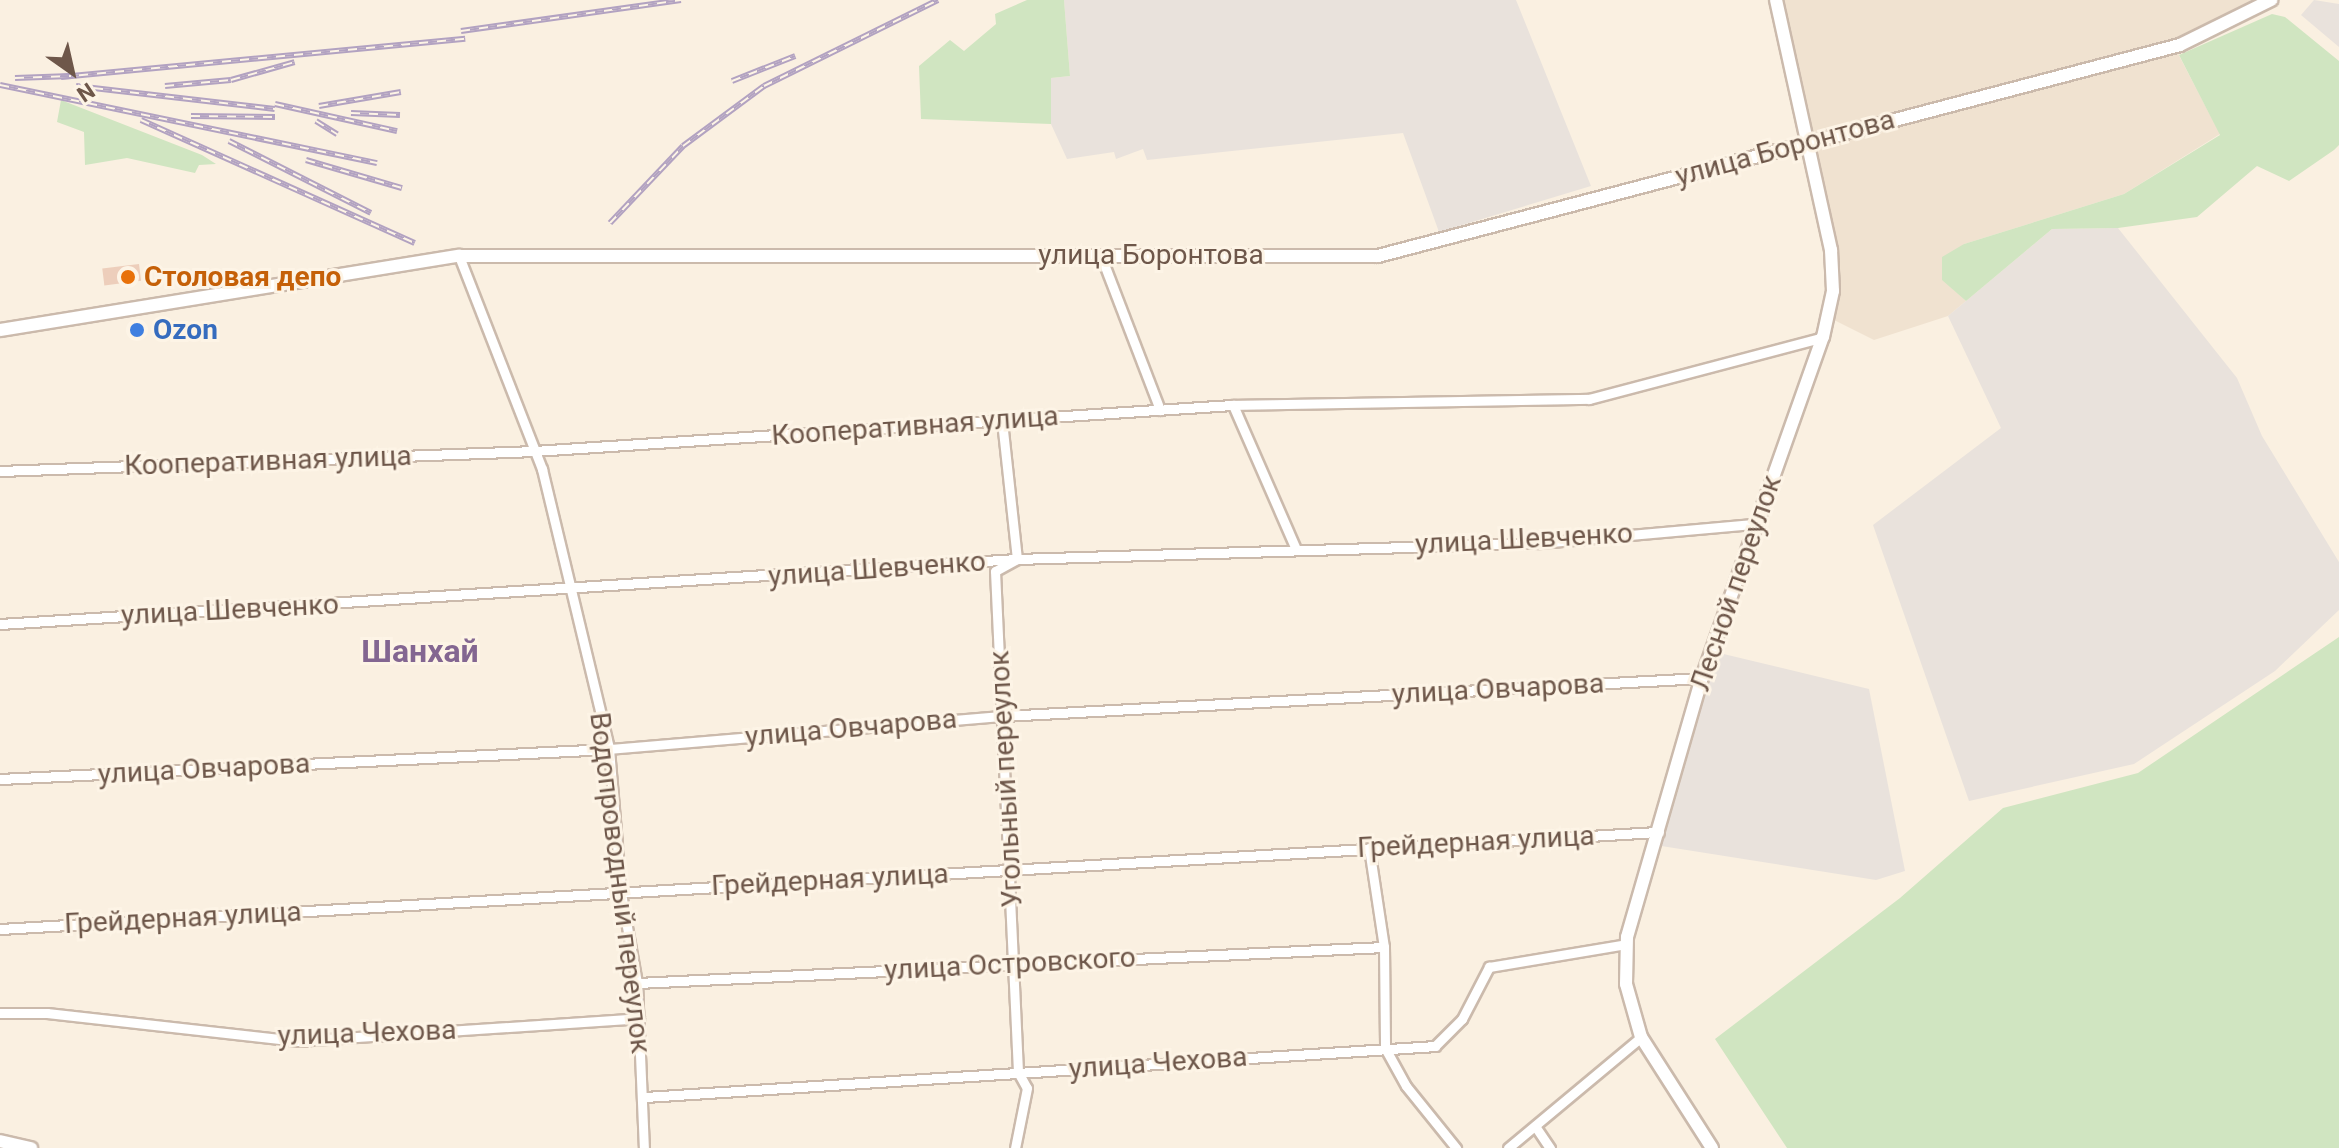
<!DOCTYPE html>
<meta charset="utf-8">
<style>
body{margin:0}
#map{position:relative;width:2339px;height:1148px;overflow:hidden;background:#faf0e1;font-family:Roboto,sans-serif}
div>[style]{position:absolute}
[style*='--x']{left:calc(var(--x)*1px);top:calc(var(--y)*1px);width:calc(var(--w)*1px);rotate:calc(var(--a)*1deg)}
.residential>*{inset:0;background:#f0e2d0}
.industrial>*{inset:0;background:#e9e2dc}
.green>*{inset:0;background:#d0e5c1}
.building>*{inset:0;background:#edcebb;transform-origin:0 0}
.roads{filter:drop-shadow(2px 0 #cbbaac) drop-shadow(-2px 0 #cbbaac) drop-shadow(0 2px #cbbaac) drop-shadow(0 -2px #cbbaac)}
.street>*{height:9px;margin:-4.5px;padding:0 4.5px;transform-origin:4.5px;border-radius:4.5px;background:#fff}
.secondary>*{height:12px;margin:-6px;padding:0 6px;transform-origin:6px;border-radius:6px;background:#fff}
.rail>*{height:6px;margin-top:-3px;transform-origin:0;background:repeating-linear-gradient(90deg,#fdf4e6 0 9px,#b2a2c1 0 18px);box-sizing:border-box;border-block:2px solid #b2a2c1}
.dots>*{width:22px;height:22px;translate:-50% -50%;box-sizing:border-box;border:4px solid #fdf4e6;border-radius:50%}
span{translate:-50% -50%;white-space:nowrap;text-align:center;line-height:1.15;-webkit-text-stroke:6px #fdf4e6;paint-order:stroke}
.street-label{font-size:28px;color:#6e574a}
.food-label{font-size:28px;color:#c56008;font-weight:700}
.left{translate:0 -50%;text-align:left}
.shop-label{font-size:28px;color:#366cbe;font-weight:700}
.quarter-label{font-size:32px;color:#836691;font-weight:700}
.north{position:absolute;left:32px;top:32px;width:80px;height:80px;-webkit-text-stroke:6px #fdf4e6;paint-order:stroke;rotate:146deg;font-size:22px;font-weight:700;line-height:32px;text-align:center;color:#6e574a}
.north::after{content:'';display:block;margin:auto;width:28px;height:36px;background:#6e574a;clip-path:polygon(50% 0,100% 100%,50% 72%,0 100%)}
</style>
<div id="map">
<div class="residential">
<div style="clip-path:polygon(1776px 0,2271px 0,2174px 46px,2220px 134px,2124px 194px,1964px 244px,1942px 279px,1966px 301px,1948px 316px,1874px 340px,1828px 317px,1833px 291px)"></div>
</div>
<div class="industrial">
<div style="clip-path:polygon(1064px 0,1516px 0,1591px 186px,1439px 232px,1403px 133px,1147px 160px,1143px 149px,1116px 159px,1114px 152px,1067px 159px,1051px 124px,1051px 78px,1070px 76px)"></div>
<div style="clip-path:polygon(2314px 0,2339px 4px,2339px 47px,2301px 15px)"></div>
<div style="clip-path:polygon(2118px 228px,2237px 378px,2262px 436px,2339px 562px,2339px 610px,2275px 671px,2134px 764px,1969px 801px,1873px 525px,2001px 428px,1948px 316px,2052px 229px)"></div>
<div style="clip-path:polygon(1711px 651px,1869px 689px,1905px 871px,1876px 880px,1655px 845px)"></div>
</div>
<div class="green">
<div style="clip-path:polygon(1027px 0,1064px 0,1070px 76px,1051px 78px,1051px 124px,921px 119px,919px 66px,950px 40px,964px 51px,996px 24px,995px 14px)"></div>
<div style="clip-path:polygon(2272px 14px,2285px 17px,2339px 61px,2339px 145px,2334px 150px,2289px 181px,2257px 166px,2197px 217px,2118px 228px,2052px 229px,1966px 301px,1942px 280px,1942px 257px,1964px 244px,2124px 194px,2220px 135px,2179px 55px)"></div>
<div style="clip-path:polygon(61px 100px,202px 155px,216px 164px,199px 165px,195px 173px,127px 158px,85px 165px,84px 132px,57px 122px)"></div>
<div style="clip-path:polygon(2339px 637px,2339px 1148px,1787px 1148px,1715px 1039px,1900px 898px,2003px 808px,2138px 773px)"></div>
</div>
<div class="building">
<div style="left:139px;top:264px;width:17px;height:37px;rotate:83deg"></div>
</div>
<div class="roads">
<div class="street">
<div style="--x:459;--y:256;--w:229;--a:68.7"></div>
<div style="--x:542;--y:469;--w:288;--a:76.5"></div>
<div style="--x:609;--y:749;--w:144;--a:85.2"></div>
<div style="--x:621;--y:893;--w:91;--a:79.9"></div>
<div style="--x:637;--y:983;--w:165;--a:87.6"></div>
<div style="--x:1101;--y:256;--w:165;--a:69"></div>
<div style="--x:1233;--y:405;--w:155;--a:66.4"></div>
<div style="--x:1002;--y:421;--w:139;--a:83.8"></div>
<div style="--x:1017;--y:559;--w:25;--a:151"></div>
<div style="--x:995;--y:571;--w:502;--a:87.37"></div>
<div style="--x:1018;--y:1072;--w:18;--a:61"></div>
<div style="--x:1027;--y:1088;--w:61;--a:101.3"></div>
<div style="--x:0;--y:471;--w:534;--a:-2.14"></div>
<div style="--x:534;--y:451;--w:701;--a:-3.77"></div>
<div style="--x:1233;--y:405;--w:356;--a:-1"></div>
<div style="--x:1589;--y:399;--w:242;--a:-14.8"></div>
<div style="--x:0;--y:624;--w:1019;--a:-3.66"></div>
<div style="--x:1017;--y:559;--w:522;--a:-1.76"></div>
<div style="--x:1539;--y:543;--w:216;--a:-5.1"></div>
<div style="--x:0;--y:779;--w:610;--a:-2.82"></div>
<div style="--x:609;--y:749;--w:395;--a:-4.8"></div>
<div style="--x:1003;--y:716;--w:700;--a:-3.11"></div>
<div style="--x:1369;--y:848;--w:100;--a:81.4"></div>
<div style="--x:1384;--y:947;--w:101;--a:89.4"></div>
<div style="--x:1385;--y:1048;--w:43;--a:61.1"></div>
<div style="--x:1406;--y:1086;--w:80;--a:51.1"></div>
<div style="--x:0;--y:929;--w:1662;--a:-3.35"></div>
<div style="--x:637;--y:983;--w:748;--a:-2.76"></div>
<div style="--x:0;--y:1013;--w:47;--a:0"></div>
<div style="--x:47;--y:1013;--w:252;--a:6.4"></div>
<div style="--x:297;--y:1041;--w:343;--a:-3.8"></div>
<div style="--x:645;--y:1097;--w:792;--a:-3.69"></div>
<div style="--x:1435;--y:1046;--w:38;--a:-45"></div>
<div style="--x:1462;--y:1019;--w:59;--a:-62.6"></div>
<div style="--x:1489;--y:967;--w:139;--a:-9.5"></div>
<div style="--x:1535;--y:1126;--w:27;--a:56"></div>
<div style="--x:1508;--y:1148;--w:173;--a:-39.8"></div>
</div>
<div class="secondary">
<div style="--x:0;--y:330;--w:465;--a:-9.2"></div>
<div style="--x:459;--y:256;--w:919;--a:0"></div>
<div style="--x:1378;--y:256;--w:829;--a:-14.74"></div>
<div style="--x:2180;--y:45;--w:102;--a:-26.3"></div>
<div style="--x:0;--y:1141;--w:32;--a:13"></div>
<div style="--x:1712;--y:1148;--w:132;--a:-122.6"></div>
<div style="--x:1641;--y:1037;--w:55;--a:-105.8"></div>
<div style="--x:1626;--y:984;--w:47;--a:-88.8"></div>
<div style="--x:1627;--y:937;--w:270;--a:-73.9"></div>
<div style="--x:1702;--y:678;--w:362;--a:-70.5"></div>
<div style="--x:1823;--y:337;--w:47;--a:-77.7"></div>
<div style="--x:1833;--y:291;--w:41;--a:-92.8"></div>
<div style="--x:1831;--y:250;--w:256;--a:-102.4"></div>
</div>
</div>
<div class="rail">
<div style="--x:461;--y:31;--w:222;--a:-8"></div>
<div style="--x:61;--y:77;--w:406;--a:-5.4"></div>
<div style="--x:15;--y:78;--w:56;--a:-2"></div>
<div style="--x:732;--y:81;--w:68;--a:-21.6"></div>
<div style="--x:0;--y:85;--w:385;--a:11.7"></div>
<div style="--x:76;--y:86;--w:200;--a:6.6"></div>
<div style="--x:165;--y:86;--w:66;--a:-5.2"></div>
<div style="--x:231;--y:80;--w:66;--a:-15.7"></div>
<div style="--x:275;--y:104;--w:125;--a:12.5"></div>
<div style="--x:319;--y:106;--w:83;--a:-9.7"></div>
<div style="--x:351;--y:113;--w:49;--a:2.3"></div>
<div style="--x:191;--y:116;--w:84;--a:0.7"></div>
<div style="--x:141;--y:120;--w:300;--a:24.2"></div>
<div style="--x:316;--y:121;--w:25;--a:32"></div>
<div style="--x:229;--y:141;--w:159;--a:26.9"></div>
<div style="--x:306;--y:160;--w:100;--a:16.3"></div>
<div style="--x:610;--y:223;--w:106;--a:-46.5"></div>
<div style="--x:683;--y:146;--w:101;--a:-36.5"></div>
<div style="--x:764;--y:86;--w:194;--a:-26.3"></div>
</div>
<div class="dots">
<div style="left:128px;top:277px;background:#e8710a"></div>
<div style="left:137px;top:330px;background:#3f7fe0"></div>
</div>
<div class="street-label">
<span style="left:1785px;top:148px;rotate:-15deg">улица Боронтова</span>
<span style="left:1151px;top:255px">улица Боронтова</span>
<span style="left:915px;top:426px;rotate:-4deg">Кооперативная улица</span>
<span style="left:268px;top:461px;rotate:-2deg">Кооперативная улица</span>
<span style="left:1524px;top:539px;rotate:-3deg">улица Шевченко</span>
<span style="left:877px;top:569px;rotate:-4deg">улица Шевченко</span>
<span style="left:1736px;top:583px;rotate:-71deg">Лесной переулок</span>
<span style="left:230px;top:610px;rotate:-3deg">улица Шевченко</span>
<span style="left:1498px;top:689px;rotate:-3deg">улица Овчарова</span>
<span style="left:851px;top:728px;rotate:-5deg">улица Овчарова</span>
<span style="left:204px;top:769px;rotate:-3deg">улица Овчарова</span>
<span style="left:1006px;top:779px;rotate:-93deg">Угольный переулок</span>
<span style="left:1476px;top:842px;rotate:-3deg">Грейдерная улица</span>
<span style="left:830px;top:880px;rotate:-3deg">Грейдерная улица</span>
<span style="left:620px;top:883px;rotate:83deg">Водопроводный переулок</span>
<span style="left:183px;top:918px;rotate:-3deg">Грейдерная улица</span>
<span style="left:1010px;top:964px;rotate:-3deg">улица Островского</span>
<span style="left:367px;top:1033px;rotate:-2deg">улица Чехова</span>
<span style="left:1158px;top:1063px;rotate:-4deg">улица Чехова</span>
</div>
<div class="food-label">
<span class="left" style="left:144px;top:277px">Столовая депо</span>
</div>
<div class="shop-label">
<span class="left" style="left:153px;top:330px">Ozon</span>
</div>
<div class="quarter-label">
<span style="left:420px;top:651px">Шанхай</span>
</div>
<div class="north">N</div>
</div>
